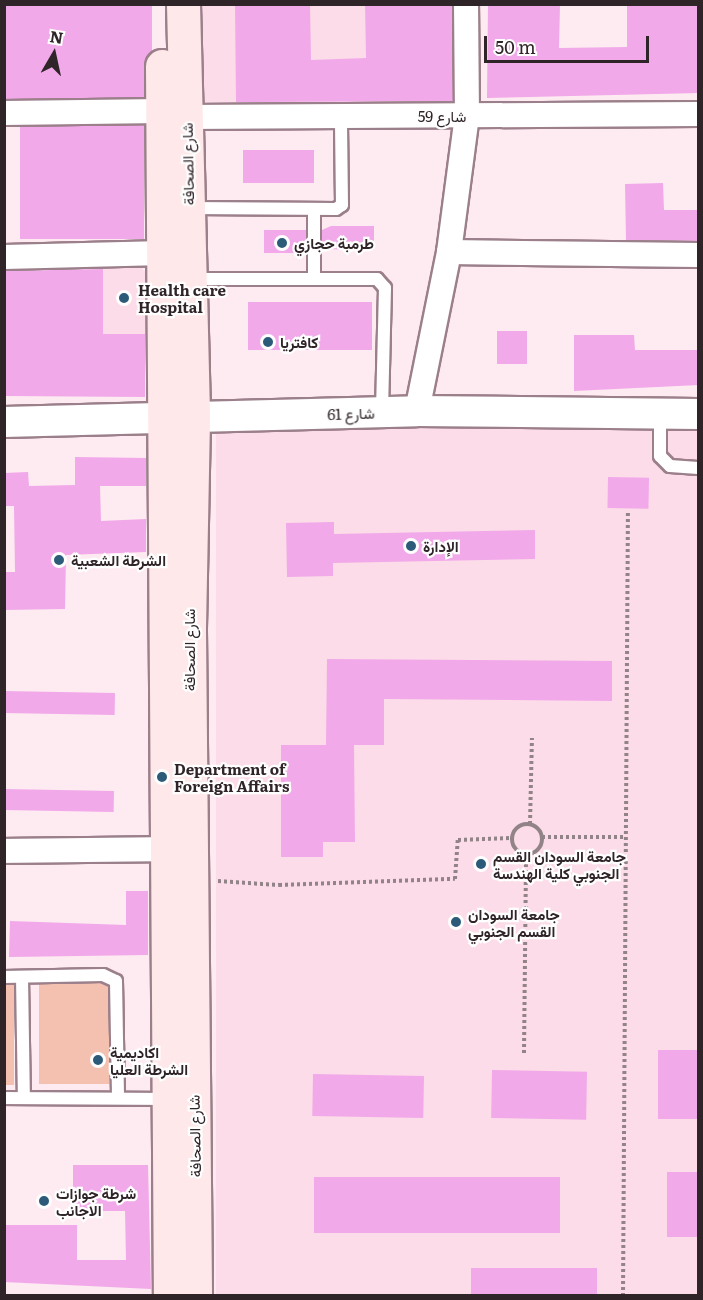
<!DOCTYPE html>
<meta charset="utf-8">
<style>
body{margin:0}
#map{position:relative;width:703px;height:1300px;overflow:hidden;background:#feeaf1;font-family:Literata,Vazirmatn,serif}
div>[style]{position:absolute}
[style*='--x']{left:calc(var(--x)*1px);top:calc(var(--y)*1px);width:calc(var(--w)*1px);rotate:calc(var(--a)*1deg)}
.built>*{inset:0;background:#fcdce8;transform-origin:0 0}
.green>*{inset:0;background:#f4c1b0;transform-origin:0 0}
.building>*{inset:0;background:#f1a9e9;transform-origin:0 0}
.path>*{height:4px;margin-top:-2px;transform-origin:0;background:repeating-linear-gradient(90deg,#928388 0 3px,transparent 0 6px)}
.path>.ring{margin:-2px;padding:0;box-sizing:content-box;background:none;border:4px solid #928388;border-radius:50%}
.roads{filter:drop-shadow(2px 0 #9b7f8a) drop-shadow(-2px 0 #9b7f8a) drop-shadow(0 2px #9b7f8a) drop-shadow(0 -2px #9b7f8a)}
.service>*{height:12px;margin:-6px;padding:0 6px;transform-origin:6px;border-radius:6px;background:#fff}
.minor>*{height:24px;margin:-12px;padding:0 12px;transform-origin:12px;border-radius:12px;background:#fff}
.tertiary>*{height:30px;margin:-15px;padding:0 15px;transform-origin:15px;border-radius:15px;background:#fff}
.secondary>*{height:33px;margin:-16.5px;padding:0 16.5px;transform-origin:16.5px;border-radius:16.5px;background:#fee8e9}
.dots>*{width:16px;height:16px;translate:-50% -50%;box-sizing:border-box;border:3px solid #fefefe;border-radius:50%}
span{translate:-50% -50%;white-space:nowrap;text-align:center;line-height:1.15;-webkit-text-stroke:4.5px #fefefe;paint-order:stroke}
.street-label{font-size:15px;color:#2f2428}
.poi-label{font-size:15px;color:#2f2428;font-weight:700}
.left{translate:0 -50%;text-align:left}
.frame{position:absolute;inset:0;border:6px solid #2f2428;pointer-events:none}
.north{position:absolute;left:24px;top:24px;width:60px;height:60px;-webkit-text-stroke:4px #fefefe;paint-order:stroke;rotate:9deg;font-size:16px;font-weight:700;line-height:24px;text-align:center;color:#2f2428}
.north::after{content:'';display:block;margin:auto;width:21px;height:27px;background:#2f2428;clip-path:polygon(50% 0,100% 100%,50% 72%,0 100%)}
.scale{position:absolute;left:484px;top:36px;width:165px;height:27px;box-sizing:border-box;border:3px solid #2f2428;border-top:0;padding-left:8px;font-size:18px;line-height:21px;white-space:nowrap;color:#2f2428;-webkit-text-stroke:4px #fefefe;paint-order:stroke}
</style>
<div id="map">
<div class="built">
<div style="left:196px;top:5px;width:264px;height:97px"></div>
<div style="clip-path:polygon(136px 258px,144px 271px,164px 279px,164px 335px,85px 334px,83px 259px)"></div>
<div style="left:698px;top:427px;width:868px;height:482px;rotate:90deg"></div>
</div>
<div class="green">
<div style="left:39px;top:983px;width:70px;height:101px"></div>
<div style="left:4px;top:985px;width:10px;height:100px"></div>
</div>
<div class="building">
<div style="left:4px;top:4px;width:148px;height:95px"></div>
<div style="clip-path:polygon(235px 4px,310px 4px,311px 60px,366px 58px,365px 4px,452px 4px,453px 101px,236px 102px)"></div>
<div style="clip-path:polygon(488px 4px,560px 4px,559px 48px,627px 47px,627px 4px,699px 4px,699px 93px,487px 98px)"></div>
<div style="left:144px;top:125px;width:114px;height:124px;rotate:90deg"></div>
<div style="left:243px;top:150px;width:71px;height:33px"></div>
<div style="clip-path:polygon(663px 183px,664px 210px,699px 210px,699px 241px,626px 240px,625px 184px)"></div>
<div style="clip-path:polygon(331px 226px,374px 226px,374px 250px,322px 249px,322px 230px)"></div>
<div style="left:264px;top:230px;width:42px;height:23px"></div>
<div style="clip-path:polygon(103px 269px,103px 334px,145px 334px,145px 397px,4px 396px,4px 271px)"></div>
<div style="left:248px;top:302px;width:124px;height:48px"></div>
<div style="left:497px;top:331px;width:30px;height:33px"></div>
<div style="clip-path:polygon(574px 335px,634px 335px,635px 350px,699px 350px,699px 385px,574px 391px)"></div>
<div style="clip-path:polygon(75px 457px,146px 458px,146px 486px,100px 486px,101px 521px,146px 519px,146px 552px,66px 555px,65px 609px,4px 610px,4px 572px,15px 572px,14px 506px,4px 506px,4px 473px,28px 472px,29px 486px,75px 485px)"></div>
<div style="left:608px;top:477px;width:41px;height:31px;rotate:1deg"></div>
<div style="clip-path:polygon(334px 522px,334px 534px,535px 530px,535px 559px,333px 563px,333px 576px,287px 577px,286px 523px)"></div>
<div style="clip-path:polygon(327px 659px,612px 661px,612px 701px,384px 699px,384px 745px,354px 745px,355px 842px,323px 842px,323px 857px,281px 857px,281px 745px,326px 745px)"></div>
<div style="left:4px;top:691px;width:111px;height:22px;rotate:1deg"></div>
<div style="left:4px;top:789px;width:110px;height:21px;rotate:1deg"></div>
<div style="clip-path:polygon(126px 891px,148px 891px,148px 955px,9px 957px,10px 921px,126px 925px)"></div>
<div style="left:658px;top:1050px;width:41px;height:69px"></div>
<div style="left:492px;top:1070px;width:95px;height:48px;rotate:1deg"></div>
<div style="left:313px;top:1074px;width:111px;height:42px;rotate:1deg"></div>
<div style="clip-path:polygon(73px 1165px,148px 1165px,151px 1289px,4px 1282px,4px 1225px,77px 1225px,77px 1260px,126px 1260px,125px 1211px,73px 1211px)"></div>
<div style="left:667px;top:1172px;width:32px;height:65px"></div>
<div style="left:560px;top:1177px;width:56px;height:246px;rotate:90deg"></div>
<div style="left:471px;top:1268px;width:126px;height:28px"></div>
</div>
<div class="path">
<div class="ring" style="left:512px;top:824px;width:26px;height:26px"></div>
<div style="--x:530;--y:824;--w:86;--a:-88.7"></div>
<div style="--x:542;--y:837;--w:84;--a:0"></div>
<div style="--x:218;--y:881;--w:61;--a:3.8"></div>
<div style="--x:279;--y:885;--w:176;--a:-2"></div>
<div style="--x:455;--y:879;--w:39;--a:-86"></div>
<div style="--x:458;--y:840;--w:54;--a:-2.1"></div>
<div style="--x:524;--y:1053;--w:197;--a:-89.4"></div>
<div style="--x:623;--y:1296;--w:786;--a:-89.64"></div>
</div>
<div class="roads">
<div class="service">
<div style="--x:189;--y:208;--w:147;--a:0.4"></div>
<div style="--x:336;--y:209;--w:7;--a:-34"></div>
<div style="--x:342;--y:205;--w:88;--a:-90.7"></div>
<div style="--x:314;--y:276;--w:66;--a:-90"></div>
<div style="--x:191;--y:279;--w:186;--a:0"></div>
<div style="--x:377;--y:279;--w:12;--a:48"></div>
<div style="--x:385;--y:288;--w:123;--a:91.4"></div>
<div style="--x:660;--y:414;--w:42;--a:90"></div>
<div style="--x:660;--y:456;--w:14;--a:45"></div>
<div style="--x:670;--y:466;--w:28;--a:4"></div>
<div style="--x:4;--y:977;--w:99;--a:-1.2"></div>
<div style="--x:103;--y:975;--w:14;--a:25"></div>
<div style="--x:116;--y:981;--w:117;--a:89"></div>
<div style="--x:22;--y:977;--w:121;--a:89.1"></div>
<div style="--x:4;--y:1098;--w:164;--a:0.3"></div>
</div>
<div class="minor">
<div style="--x:4;--y:113;--w:159;--a:-0.7"></div>
<div style="--x:186;--y:117;--w:512;--a:-0.34"></div>
<div style="--x:449;--y:252;--w:249;--a:0.7"></div>
<div style="--x:4;--y:257;--w:160;--a:-1.4"></div>
<div style="--x:417;--y:411;--w:162;--a:-78.6"></div>
<div style="--x:449;--y:252;--w:137;--a:-82.5"></div>
<div style="--x:467;--y:116;--w:112;--a:-90.5"></div>
<div style="--x:4;--y:851;--w:160;--a:-0.7"></div>
</div>
<div class="tertiary">
<div style="--x:4;--y:422;--w:413;--a:-1.5"></div>
<div style="--x:417;--y:411;--w:281;--a:0.6"></div>
</div>
<div class="secondary">
<div style="--x:183;--y:4;--w:415;--a:88.6"></div>
<div style="--x:193;--y:419;--w:212;--a:91.1"></div>
<div style="--x:189;--y:631;--w:665;--a:89.48"></div>
<div style="--x:162;--y:66;--w:1230;--a:89.63"></div>
</div>
</div>
<div class="dots">
<div style="left:282px;top:243px;background:#2c5a79"></div>
<div style="left:124px;top:298px;background:#2c5a79"></div>
<div style="left:268px;top:342px;background:#2c5a79"></div>
<div style="left:411px;top:546px;background:#2c5a79"></div>
<div style="left:59px;top:560px;background:#2c5a79"></div>
<div style="left:162px;top:777px;background:#2c5a79"></div>
<div style="left:481px;top:864px;background:#2c5a79"></div>
<div style="left:456px;top:922px;background:#2c5a79"></div>
<div style="left:98px;top:1060px;background:#2c5a79"></div>
<div style="left:44px;top:1201px;background:#2c5a79"></div>
</div>
<div class="street-label">
<span style="left:442px;top:116px">شارع 59</span>
<span style="left:187px;top:164px;rotate:-91deg">شارع الصحافة</span>
<span style="left:351px;top:413px;rotate:-2deg">شارع 61</span>
<span style="left:189px;top:650px;rotate:-90deg">شارع الصحافة</span>
<span style="left:194px;top:1136px;rotate:-91deg">شارع الصحافة</span>
</div>
<div class="poi-label">
<span class="left" style="left:294px;top:243px">طرمبة حجازي</span>
<span class="left" style="left:138px;top:298px">Health care<br>Hospital</span>
<span class="left" style="left:280px;top:342px">كافتريا</span>
<span class="left" style="left:423px;top:546px">الإدارة</span>
<span class="left" style="left:71px;top:560px">الشرطة الشعبية</span>
<span class="left" style="left:174px;top:777px">Department of<br>Foreign Affairs</span>
<span class="left" style="left:493px;top:864px">جامعة السودان القسم<br>الجنوبي كلية الهندسة</span>
<span class="left" style="left:468px;top:922px">جامعة السودان<br>القسم الجنوبي</span>
<span class="left" style="left:110px;top:1060px">اكاديمية<br>الشرطة العليا</span>
<span class="left" style="left:56px;top:1201px">شرطة جوازات<br>الاجانب</span>
</div>
<div class="frame"></div>
<div class="north">N</div>
<div class="scale">50 m</div>
</div>
